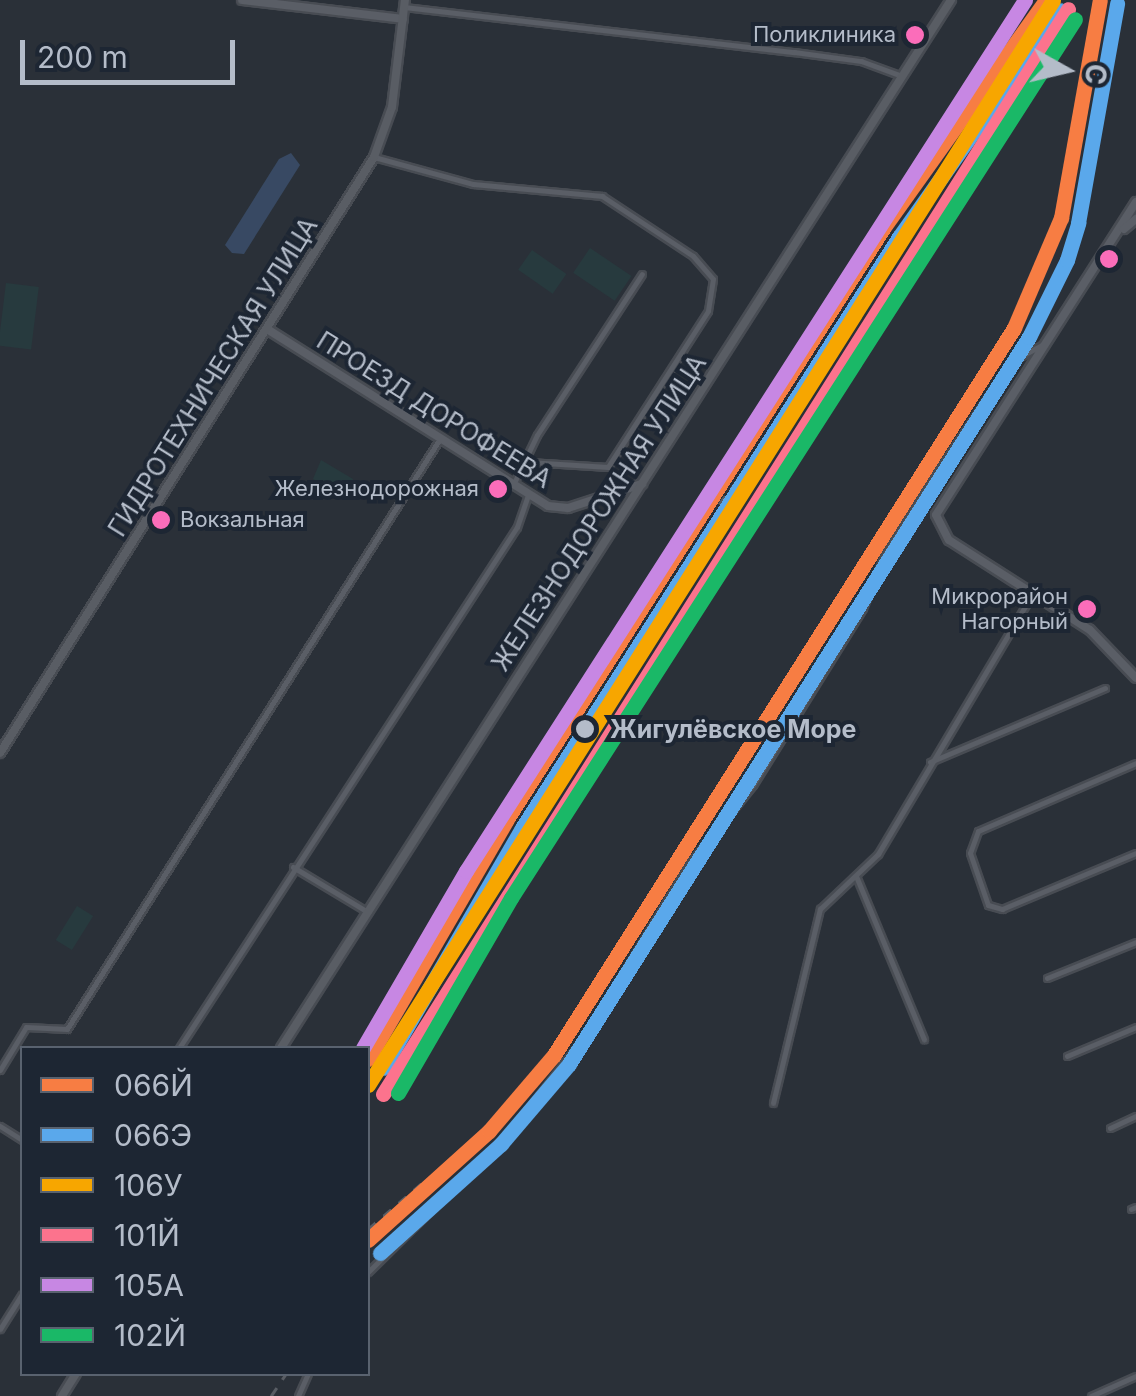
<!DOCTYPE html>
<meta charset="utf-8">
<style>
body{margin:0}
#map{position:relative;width:1136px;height:1396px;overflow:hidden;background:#2a3038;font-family:Inter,sans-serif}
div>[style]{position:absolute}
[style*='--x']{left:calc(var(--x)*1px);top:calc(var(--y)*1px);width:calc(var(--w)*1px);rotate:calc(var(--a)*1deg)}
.green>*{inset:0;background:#273a3e;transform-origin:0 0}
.water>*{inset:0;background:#384963}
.roads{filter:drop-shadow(2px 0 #484c53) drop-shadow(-2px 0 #484c53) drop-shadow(0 2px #484c53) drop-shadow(0 -2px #484c53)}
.minor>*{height:5px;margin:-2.5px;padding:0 2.5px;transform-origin:2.5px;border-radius:2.5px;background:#5a5e66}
.tertiary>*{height:8px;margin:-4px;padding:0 4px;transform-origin:4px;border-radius:4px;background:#5a5e66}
.secondary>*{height:8px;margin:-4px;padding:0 4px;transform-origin:4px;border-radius:4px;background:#595d64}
.rail>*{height:2.5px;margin-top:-1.25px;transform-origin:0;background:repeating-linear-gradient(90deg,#595d64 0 10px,transparent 0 20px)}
.rail-1>*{height:15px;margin:-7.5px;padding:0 7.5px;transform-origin:7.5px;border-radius:7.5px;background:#f77d43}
.rail-2>*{height:15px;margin:-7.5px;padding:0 7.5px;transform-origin:7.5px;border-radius:7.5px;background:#5aa8eb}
.rail-3>*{height:15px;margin:-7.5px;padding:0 7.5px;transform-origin:7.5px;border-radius:7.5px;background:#f7a600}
.rail-4>*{height:15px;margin:-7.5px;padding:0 7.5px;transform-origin:7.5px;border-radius:7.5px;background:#fc738d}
.rail-5>*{height:15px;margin:-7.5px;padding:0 7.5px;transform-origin:7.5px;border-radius:7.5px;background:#c787e3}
.rail-6>*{height:15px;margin:-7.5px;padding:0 7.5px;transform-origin:7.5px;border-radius:7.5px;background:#1ab867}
.dots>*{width:28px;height:28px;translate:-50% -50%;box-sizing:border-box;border:5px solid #1d2633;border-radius:50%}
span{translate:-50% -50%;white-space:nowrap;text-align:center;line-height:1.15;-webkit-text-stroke:8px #1d2633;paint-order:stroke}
.bus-label{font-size:22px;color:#b4bcc9}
.right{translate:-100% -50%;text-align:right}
.left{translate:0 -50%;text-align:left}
.street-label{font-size:25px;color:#b4bcc9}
.stop-label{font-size:25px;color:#b4bcc9;font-weight:700}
.legend{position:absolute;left:20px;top:1046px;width:350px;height:330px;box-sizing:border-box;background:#1d2633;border:2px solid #59626f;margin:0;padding:12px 18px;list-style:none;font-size:30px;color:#b4bcc9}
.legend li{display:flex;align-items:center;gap:20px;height:50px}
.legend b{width:50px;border:2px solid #59626f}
.north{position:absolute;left:1016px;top:20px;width:100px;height:100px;-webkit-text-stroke:8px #1d2633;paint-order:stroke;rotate:98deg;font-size:28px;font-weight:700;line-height:40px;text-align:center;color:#b4bcc9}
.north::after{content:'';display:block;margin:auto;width:35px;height:45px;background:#b4bcc9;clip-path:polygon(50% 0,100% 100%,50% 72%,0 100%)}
.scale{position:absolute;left:20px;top:40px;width:215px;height:45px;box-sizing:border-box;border:5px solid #b4bcc9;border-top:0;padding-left:12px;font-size:30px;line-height:35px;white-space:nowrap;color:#b4bcc9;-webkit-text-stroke:8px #1d2633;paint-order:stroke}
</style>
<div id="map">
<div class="green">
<div style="left:590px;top:248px;width:50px;height:30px;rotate:34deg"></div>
<div style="left:532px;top:250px;width:42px;height:24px;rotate:35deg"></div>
<div style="left:6px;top:283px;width:33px;height:63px;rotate:7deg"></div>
<div style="clip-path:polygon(321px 460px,353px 479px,349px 494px,341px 497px,313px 479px)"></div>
<div style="left:77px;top:906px;width:19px;height:40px;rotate:32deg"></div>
</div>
<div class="water">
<div style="clip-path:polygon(291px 153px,300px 165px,244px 254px,232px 253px,225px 245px,279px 159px)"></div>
</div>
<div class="roads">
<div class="minor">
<div style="--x:404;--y:7;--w:393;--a:6.6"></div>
<div style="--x:794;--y:52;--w:68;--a:7.7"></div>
<div style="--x:861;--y:61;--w:44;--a:20.1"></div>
<div style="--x:374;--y:157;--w:103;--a:15.3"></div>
<div style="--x:473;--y:184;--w:130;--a:5.3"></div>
<div style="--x:602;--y:196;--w:109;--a:33.4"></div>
<div style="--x:693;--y:256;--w:30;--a:49"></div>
<div style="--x:713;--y:279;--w:32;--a:99"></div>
<div style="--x:708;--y:311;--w:185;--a:122.7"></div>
<div style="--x:608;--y:467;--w:80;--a:-176.4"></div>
<div style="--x:514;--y:483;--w:53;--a:-64.4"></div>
<div style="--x:537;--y:435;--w:192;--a:-56.9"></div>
<div style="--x:930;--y:762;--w:190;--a:-22.9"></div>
<div style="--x:1136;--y:763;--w:172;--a:156.7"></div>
<div style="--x:978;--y:831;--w:23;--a:110"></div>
<div style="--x:970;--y:853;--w:55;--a:70.9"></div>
<div style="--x:988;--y:905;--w:15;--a:16"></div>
<div style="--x:1002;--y:909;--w:145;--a:-22.7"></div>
<div style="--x:293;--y:867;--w:87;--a:31"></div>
<div style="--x:856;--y:876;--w:177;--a:67.4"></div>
<div style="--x:1047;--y:978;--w:96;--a:-22"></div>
<div style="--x:179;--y:1048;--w:621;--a:-57.03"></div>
<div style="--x:517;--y:527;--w:34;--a:-71"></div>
<div style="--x:1067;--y:1056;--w:75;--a:-22.8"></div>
<div style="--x:0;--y:1070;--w:50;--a:-58.8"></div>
<div style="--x:26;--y:1027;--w:41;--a:2.8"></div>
<div style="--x:67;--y:1029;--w:697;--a:-57.72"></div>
<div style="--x:773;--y:1103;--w:200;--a:-76.4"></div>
<div style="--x:820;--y:909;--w:80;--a:-43.5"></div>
<div style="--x:878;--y:854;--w:304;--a:-59.3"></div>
<div style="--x:0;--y:1126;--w:26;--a:32"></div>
<div style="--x:1110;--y:1128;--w:29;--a:-25"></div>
<div style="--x:1131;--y:1209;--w:5;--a:-22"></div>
<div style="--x:368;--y:1272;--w:201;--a:-44.6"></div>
<div style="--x:511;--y:1131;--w:123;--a:-51.9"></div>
<div style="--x:587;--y:1034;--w:200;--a:-58.9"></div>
<div style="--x:690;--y:863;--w:100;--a:-51.1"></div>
<div style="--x:753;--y:785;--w:208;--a:-58.1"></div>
<div style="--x:863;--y:608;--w:56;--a:-68"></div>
<div style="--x:884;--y:556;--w:84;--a:-57.6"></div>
<div style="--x:929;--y:485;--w:149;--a:-56.2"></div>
<div style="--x:1012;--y:361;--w:34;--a:-28"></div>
<div style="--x:0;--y:1329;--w:41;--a:-57.8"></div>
<div style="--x:298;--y:1396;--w:24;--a:-66"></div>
<div style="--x:1091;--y:1396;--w:49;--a:-24"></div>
</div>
<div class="tertiary">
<div style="--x:242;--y:0;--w:162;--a:6.7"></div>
<div style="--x:1136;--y:202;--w:371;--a:122.6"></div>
<div style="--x:936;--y:515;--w:28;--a:63"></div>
<div style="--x:949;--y:540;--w:167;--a:32.6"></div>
<div style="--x:1090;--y:630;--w:66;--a:46.2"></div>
<div style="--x:1124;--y:229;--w:16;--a:-40"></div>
<div style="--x:267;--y:329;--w:332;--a:32.2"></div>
<div style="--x:548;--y:506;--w:20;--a:6"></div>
<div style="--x:568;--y:508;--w:78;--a:-18"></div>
</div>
<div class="secondary">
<div style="--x:0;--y:753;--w:704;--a:-57.89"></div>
<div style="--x:374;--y:157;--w:53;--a:-70.2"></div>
<div style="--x:392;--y:107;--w:108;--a:-83.1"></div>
<div style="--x:281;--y:1048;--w:1244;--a:-57.41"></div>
<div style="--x:62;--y:1396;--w:26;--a:-58"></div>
</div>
</div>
<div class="rail">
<div style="--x:719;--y:504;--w:72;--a:-52.3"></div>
<div style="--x:382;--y:1061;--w:68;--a:-52.1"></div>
<div style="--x:424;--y:1007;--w:1190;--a:-57.77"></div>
<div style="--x:368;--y:1229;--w:72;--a:-40.5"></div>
<div style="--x:271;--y:1396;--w:27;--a:-56"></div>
</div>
<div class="rail-1">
<div style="--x:368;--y:1059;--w:277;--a:-59.9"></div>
<div style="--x:507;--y:819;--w:702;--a:-57.51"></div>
<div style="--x:884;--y:227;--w:279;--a:-54.5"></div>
<div style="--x:368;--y:1240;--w:163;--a:-42"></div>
<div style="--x:489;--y:1131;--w:100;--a:-49.5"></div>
<div style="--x:554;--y:1055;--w:860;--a:-57.68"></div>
<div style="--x:1014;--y:328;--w:120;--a:-66.9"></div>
<div style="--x:1061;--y:218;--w:221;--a:-79.9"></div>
</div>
<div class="rail-2">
<div style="--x:383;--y:1068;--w:277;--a:-59.9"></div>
<div style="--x:522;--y:828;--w:701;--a:-57.47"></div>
<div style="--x:899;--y:237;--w:278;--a:-54.7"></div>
<div style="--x:380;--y:1253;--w:163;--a:-42"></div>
<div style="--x:501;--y:1144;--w:105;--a:-49.6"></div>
<div style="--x:569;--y:1064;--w:860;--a:-57.68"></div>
<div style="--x:1029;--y:337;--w:86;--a:-63.7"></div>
<div style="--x:1067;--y:260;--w:39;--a:-73"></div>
<div style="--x:1078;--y:223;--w:223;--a:-79.9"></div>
</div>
<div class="rail-3">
<div style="--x:368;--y:1085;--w:1283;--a:-57.73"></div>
</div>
<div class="rail-4">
<div style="--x:383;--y:1094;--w:1283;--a:-57.73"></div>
</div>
<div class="rail-5">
<div style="--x:363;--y:1048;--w:205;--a:-59.8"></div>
<div style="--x:466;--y:871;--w:1035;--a:-57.31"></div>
</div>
<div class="rail-6">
<div style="--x:398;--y:1093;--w:225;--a:-59.9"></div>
<div style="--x:511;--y:898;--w:1044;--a:-57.31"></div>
</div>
<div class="dots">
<div style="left:915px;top:35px;background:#fb6dba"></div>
<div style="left:1109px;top:259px;background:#fb6dba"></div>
<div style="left:498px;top:489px;background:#fb6dba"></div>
<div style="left:161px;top:520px;background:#fb6dba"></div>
<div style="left:1087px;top:609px;background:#fb6dba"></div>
<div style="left:585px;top:729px;background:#b4bcc9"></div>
</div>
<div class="bus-label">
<span class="right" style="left:896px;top:35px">Поликлиника</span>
<span class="right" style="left:479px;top:489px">Железнодорожная</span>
<span class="left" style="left:180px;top:520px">Вокзальная</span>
<span class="right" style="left:1068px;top:609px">Микрорайон<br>Нагорный</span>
</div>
<div class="street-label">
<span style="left:213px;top:377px;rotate:-58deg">ГИДРОТЕХНИЧЕСКАЯ УЛИЦА</span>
<span style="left:434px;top:410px;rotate:32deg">ПРОЕЗД ДОРОФЕЕВА</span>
<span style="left:599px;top:513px;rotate:-57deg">ЖЕЛЕЗНОДОРОЖНАЯ УЛИЦА</span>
</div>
<div class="stop-label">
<span class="left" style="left:610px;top:729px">Жигулёвское Море</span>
</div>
<ul class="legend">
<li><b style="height:12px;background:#f77d43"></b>066Й</li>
<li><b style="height:12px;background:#5aa8eb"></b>066Э</li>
<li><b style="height:12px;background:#f7a600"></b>106У</li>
<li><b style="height:12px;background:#fc738d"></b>101Й</li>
<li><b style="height:12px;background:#c787e3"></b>105А</li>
<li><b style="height:12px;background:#1ab867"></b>102Й</li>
</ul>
<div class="north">С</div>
<div class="scale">200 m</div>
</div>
